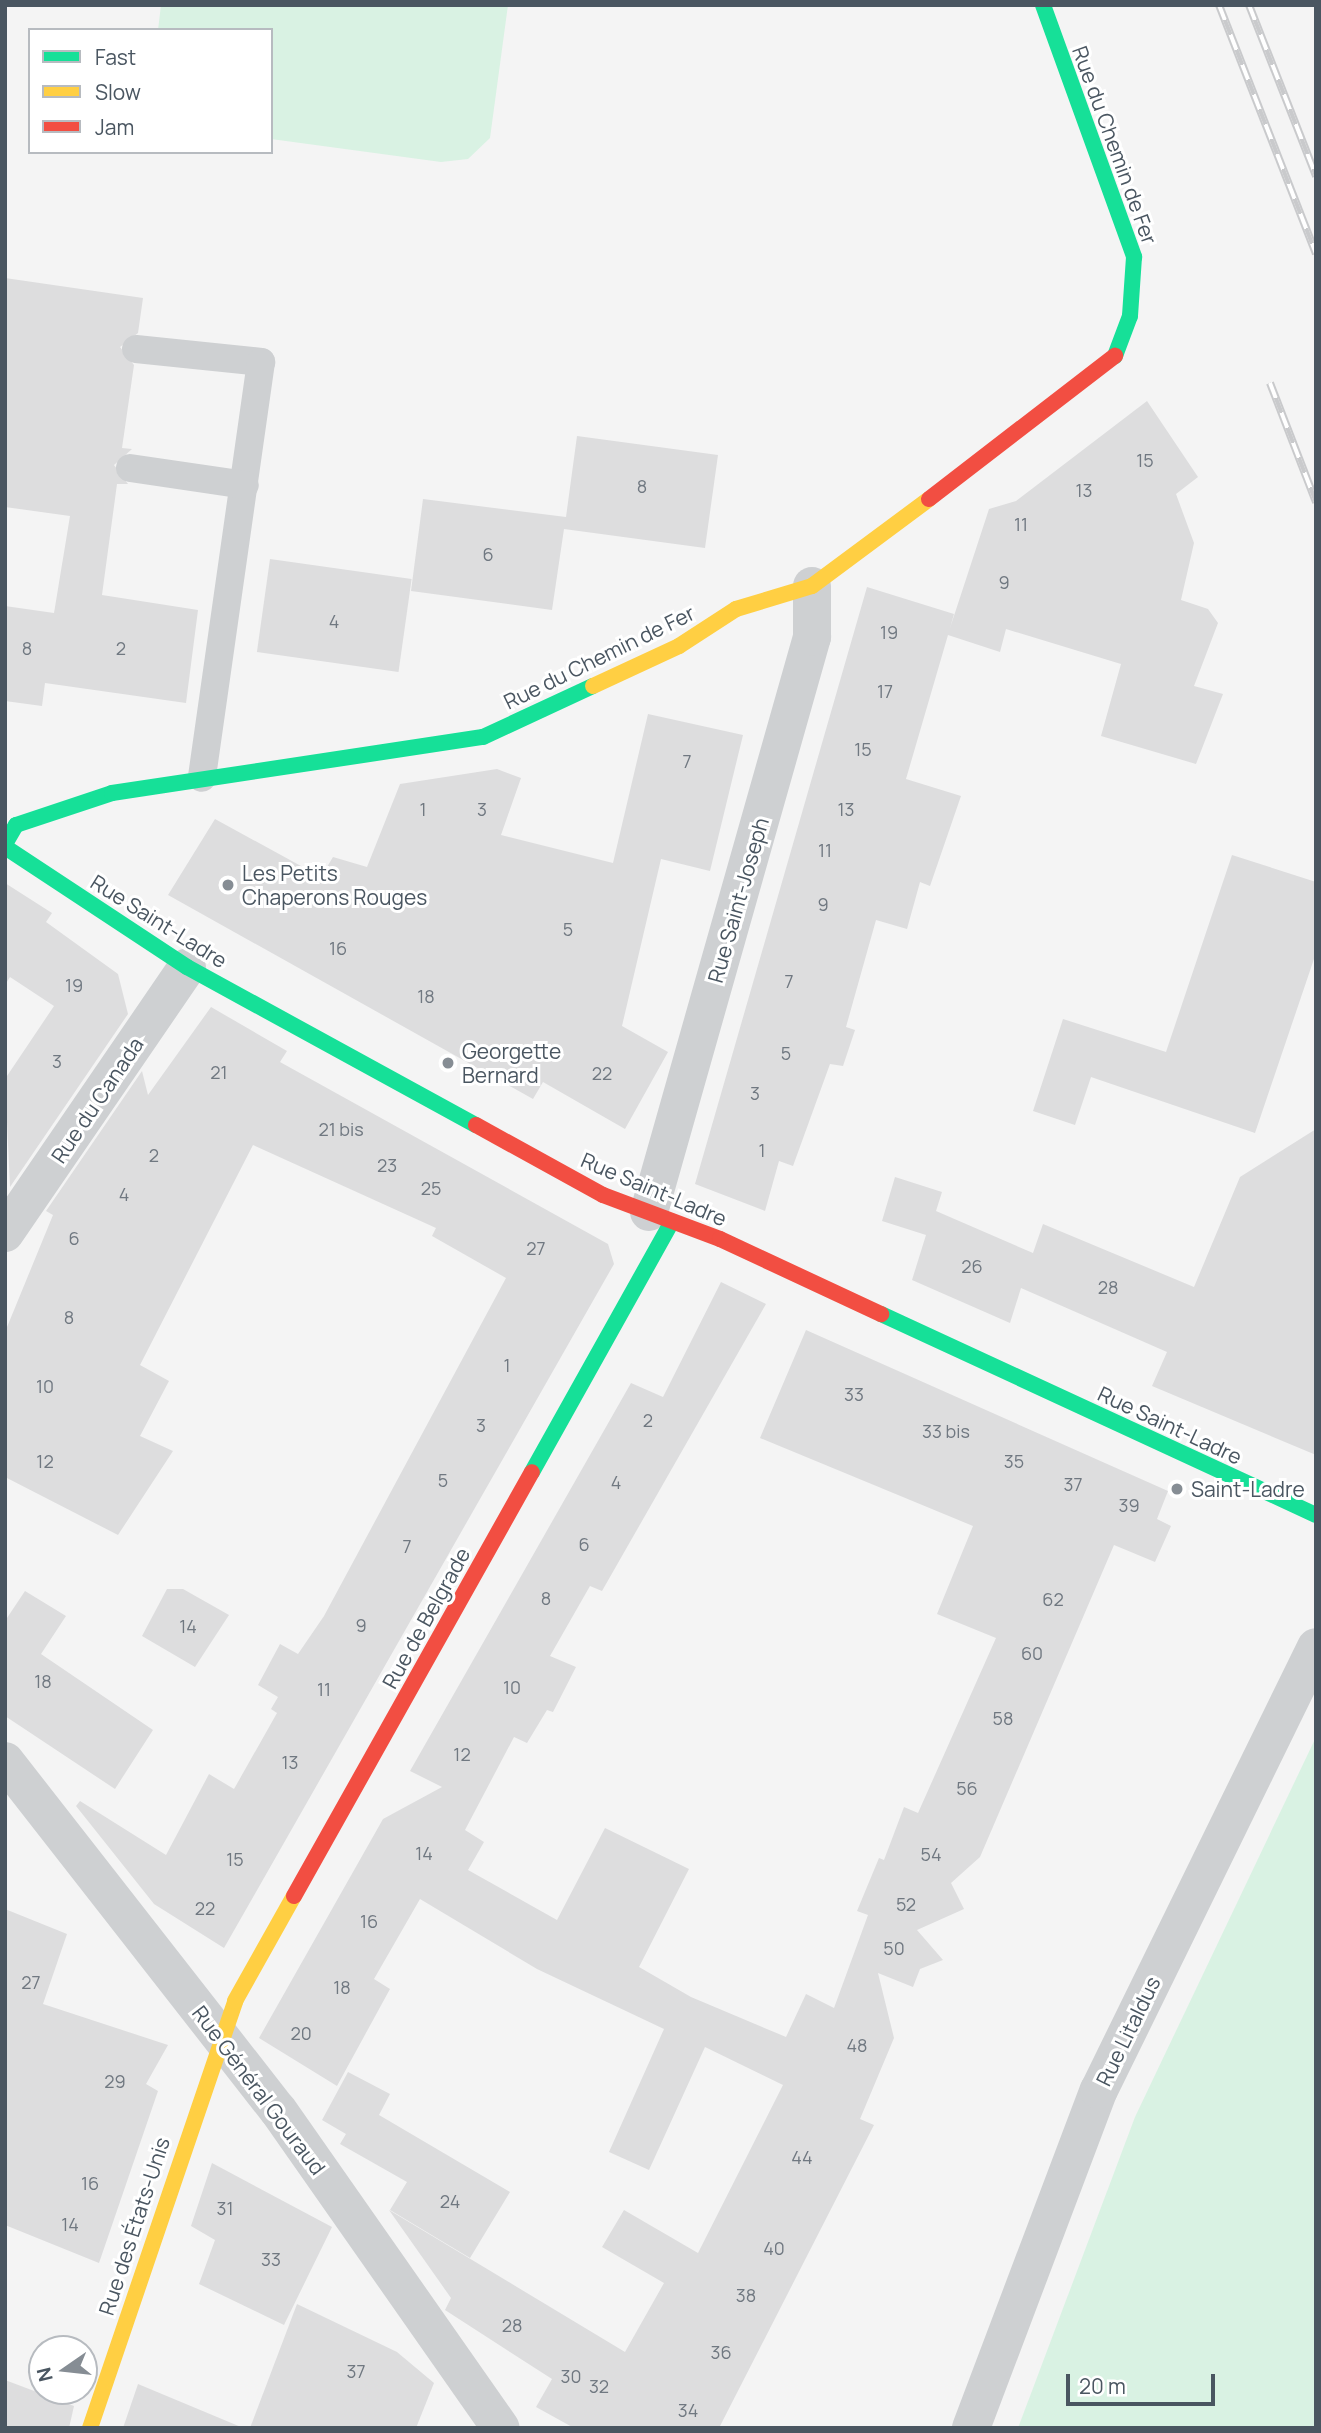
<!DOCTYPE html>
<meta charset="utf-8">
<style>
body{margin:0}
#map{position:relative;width:1321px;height:2433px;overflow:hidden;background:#f4f4f4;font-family:Manrope,sans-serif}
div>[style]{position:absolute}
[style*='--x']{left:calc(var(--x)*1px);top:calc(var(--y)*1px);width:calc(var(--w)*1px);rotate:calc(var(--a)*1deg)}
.green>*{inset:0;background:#d9f2e3}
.building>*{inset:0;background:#ddddde;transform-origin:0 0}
.lane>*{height:28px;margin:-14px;padding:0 14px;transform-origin:14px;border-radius:14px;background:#ced0d2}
.street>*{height:38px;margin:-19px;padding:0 19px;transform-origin:19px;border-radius:19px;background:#ced0d2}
.fast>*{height:16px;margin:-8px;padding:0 8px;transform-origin:8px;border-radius:8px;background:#16e098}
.slow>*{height:16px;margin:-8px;padding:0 8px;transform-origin:8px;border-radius:8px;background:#ffcf43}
.jam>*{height:16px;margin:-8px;padding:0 8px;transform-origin:8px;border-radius:8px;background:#f24e42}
.rail>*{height:8px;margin-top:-4px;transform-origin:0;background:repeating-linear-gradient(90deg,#fff 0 16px,#c9cacc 0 32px);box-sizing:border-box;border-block:2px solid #c9cacc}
.dots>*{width:19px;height:19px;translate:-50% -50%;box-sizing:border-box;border:4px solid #fff;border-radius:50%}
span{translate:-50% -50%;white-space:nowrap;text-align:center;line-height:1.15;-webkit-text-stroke:6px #fff;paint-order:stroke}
.number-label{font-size:18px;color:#707881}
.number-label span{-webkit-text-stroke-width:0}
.street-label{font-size:21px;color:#4a5661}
.poi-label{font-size:21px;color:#4a5661}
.left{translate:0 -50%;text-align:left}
.frame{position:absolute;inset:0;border:7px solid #4a5661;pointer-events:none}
.legend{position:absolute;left:28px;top:28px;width:245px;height:126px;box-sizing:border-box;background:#fff;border:2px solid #b7bbc0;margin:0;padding:9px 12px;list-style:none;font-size:21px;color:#4a5661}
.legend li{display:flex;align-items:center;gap:14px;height:35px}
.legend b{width:35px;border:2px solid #b7bbc0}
.north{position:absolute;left:28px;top:2335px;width:70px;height:70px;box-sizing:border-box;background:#fff;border:2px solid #b7bbc0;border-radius:50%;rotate:256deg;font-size:19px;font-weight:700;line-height:28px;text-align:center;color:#4a5661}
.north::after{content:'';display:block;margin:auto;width:24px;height:32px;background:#868d94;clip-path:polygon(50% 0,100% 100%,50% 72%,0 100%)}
.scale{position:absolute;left:1066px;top:2374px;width:149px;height:32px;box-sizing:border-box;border:4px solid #4a5661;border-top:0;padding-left:9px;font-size:21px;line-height:24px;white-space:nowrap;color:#4a5661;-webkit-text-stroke:5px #fff;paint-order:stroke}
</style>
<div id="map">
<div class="green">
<div style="clip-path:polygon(161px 5px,508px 5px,490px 138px,468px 159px,441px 162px,271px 139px,271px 30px,158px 30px)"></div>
<div style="clip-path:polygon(1316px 1737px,1316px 2428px,1018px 2428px,1135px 2117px)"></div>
</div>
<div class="building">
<div style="clip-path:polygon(5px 278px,143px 298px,138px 333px,120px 347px,134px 365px,122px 448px,132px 449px,114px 465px,128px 484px,117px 484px,102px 595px,198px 610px,186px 703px,45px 683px,42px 706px,5px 701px,5px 606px,54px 613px,70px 516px,5px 507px)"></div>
<div style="clip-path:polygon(1147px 401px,1198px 477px,1176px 494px,1194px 543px,1181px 600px,1208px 609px,1218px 623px,1194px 686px,1223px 694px,1196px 764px,1101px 736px,1121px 664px,1006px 629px,1000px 652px,948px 635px,906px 779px,961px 796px,930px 886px,920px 882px,907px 929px,876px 920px,846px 1027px,855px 1030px,843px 1066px,830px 1064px,793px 1166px,779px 1161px,765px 1211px,695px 1184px,867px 587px,954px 614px,950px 628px,989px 509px,1016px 501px)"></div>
<div style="clip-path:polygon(577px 436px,718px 455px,705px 548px,564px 529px,552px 610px,411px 591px,423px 499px,566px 517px)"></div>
<div style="left:270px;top:559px;width:143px;height:94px;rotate:8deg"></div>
<div style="clip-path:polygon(648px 714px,743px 735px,710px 871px,661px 859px,622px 1026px,668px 1052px,625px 1129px,543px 1082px,533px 1099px,168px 895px,215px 819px,321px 877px,333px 857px,367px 867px,400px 784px,497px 769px,521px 778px,501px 835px,613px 863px)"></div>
<div style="clip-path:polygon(1232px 855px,1316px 882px,1316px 953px,1255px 1133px,1091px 1077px,1075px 1125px,1033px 1111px,1063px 1019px,1166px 1052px)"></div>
<div style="clip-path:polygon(5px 883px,52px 913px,46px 922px,118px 974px,128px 1014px,10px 1187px,5px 1079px,54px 1006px,10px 977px,5px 985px)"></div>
<div style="clip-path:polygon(211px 1007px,287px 1051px,280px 1062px,608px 1244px,614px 1264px,224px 1948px,154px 1904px,76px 1806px,80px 1801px,166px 1855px,209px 1774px,234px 1789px,277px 1713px,271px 1709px,278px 1697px,258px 1685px,280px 1644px,298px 1654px,324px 1616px,506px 1278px,432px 1236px,436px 1228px,253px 1145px,140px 1365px,169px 1381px,140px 1436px,173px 1451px,118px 1535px,5px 1477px,5px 1332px,53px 1215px,46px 1211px,142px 1071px,148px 1095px)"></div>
<div style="clip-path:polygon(1316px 1129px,1316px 1455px,1152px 1386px,1167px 1352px,1021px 1288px,1010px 1323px,912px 1280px,926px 1235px,882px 1221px,895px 1177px,942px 1192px,936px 1211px,1033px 1253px,1043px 1224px,1194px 1287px,1240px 1177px)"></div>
<div style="clip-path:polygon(721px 1282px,766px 1304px,602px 1591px,590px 1586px,550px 1656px,576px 1667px,553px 1712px,547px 1710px,527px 1743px,514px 1737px,465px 1830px,484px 1842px,468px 1870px,557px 1920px,605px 1828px,689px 1869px,639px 1967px,691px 1997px,786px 2037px,806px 1994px,834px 2008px,868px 1915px,857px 1911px,879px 1858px,884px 1860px,904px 1807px,918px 1813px,996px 1638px,937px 1614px,973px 1526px,760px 1438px,806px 1330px,1168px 1491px,1157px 1519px,1171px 1526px,1155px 1562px,1114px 1545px,980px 1857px,951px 1883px,964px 1909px,917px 1930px,943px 1960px,920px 1969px,913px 1987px,878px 1973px,894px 2038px,860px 2119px,874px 2125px,719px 2428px,574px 2428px,536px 2407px,552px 2379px,445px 2310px,451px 2298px,389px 2210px,625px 2352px,664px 2283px,602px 2247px,624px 2210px,698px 2253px,783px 2085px,705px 2047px,649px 2170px,609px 2152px,664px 2029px,537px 1969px,420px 1899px,374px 1979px,390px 1989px,337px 2086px,259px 2038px,383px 1819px,442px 1787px,410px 1771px,631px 1383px,663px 1397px)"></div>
<div style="clip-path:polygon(167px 1589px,183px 1589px,229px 1615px,195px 1667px,142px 1636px)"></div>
<div style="clip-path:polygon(25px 1591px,66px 1616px,41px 1654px,153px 1730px,115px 1789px,5px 1716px,5px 1621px)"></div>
<div style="clip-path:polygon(5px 1909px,67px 1934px,43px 2004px,168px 2045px,146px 2084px,158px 2091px,99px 2263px,5px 2225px)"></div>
<div style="clip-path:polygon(348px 2072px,390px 2094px,379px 2115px,510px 2192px,470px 2258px,390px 2210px,407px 2182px,340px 2144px,346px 2134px,322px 2120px)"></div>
<div style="clip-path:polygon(212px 2163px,332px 2227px,284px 2325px,199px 2284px,215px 2240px,191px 2226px)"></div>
<div style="clip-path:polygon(297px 2304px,397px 2352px,434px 2383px,416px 2428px,250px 2428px)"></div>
<div style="clip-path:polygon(5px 2380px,74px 2406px,69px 2428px,5px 2428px)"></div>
<div style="clip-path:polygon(138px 2384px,241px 2427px,241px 2428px,123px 2428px)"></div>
</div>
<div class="lane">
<div style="--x:136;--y:349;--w:126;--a:5.9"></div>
<div style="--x:261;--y:362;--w:420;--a:98.1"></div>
<div style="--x:130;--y:468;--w:116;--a:8.4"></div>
</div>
<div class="street">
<div style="--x:649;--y:1212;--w:598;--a:-74.17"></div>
<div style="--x:812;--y:637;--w:51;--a:-90"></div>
<div style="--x:5;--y:1233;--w:322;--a:-55.6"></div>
<div style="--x:5;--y:1761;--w:443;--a:52"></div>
<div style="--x:278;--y:2110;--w:388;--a:55"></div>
<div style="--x:971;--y:2428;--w:361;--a:-69.3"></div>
<div style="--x:1099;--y:2090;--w:493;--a:-63.9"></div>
</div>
<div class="fast">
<div style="--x:1043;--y:5;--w:268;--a:70.1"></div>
<div style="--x:1134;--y:257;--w:59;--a:93.9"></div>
<div style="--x:1130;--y:316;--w:43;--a:110.6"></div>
<div style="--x:5;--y:844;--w:22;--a:-60"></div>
<div style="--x:16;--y:825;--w:101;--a:-18.4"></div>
<div style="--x:112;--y:793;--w:375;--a:-8.6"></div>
<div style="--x:483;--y:737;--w:121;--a:-24.9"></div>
<div style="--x:5;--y:847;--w:218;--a:33.4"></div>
<div style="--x:187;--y:967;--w:329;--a:28.7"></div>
<div style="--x:881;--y:1314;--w:479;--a:24.8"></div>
<div style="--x:532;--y:1472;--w:287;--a:-60.8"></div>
</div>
<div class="slow">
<div style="--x:593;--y:686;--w:95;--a:-24.9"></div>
<div style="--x:679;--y:646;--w:68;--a:-33"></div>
<div style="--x:736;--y:609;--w:79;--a:-16.8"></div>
<div style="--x:812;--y:586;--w:146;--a:-36.6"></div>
<div style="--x:90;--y:2428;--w:451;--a:-71.2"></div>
<div style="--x:235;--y:2001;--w:120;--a:-60.7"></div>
</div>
<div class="jam">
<div style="--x:929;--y:499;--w:235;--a:-37.6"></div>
<div style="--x:476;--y:1125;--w:145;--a:28.9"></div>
<div style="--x:603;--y:1195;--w:125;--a:20.6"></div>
<div style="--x:720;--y:1239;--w:178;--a:25"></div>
<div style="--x:294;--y:1896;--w:486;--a:-60.7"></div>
</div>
<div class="rail">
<div style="--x:1219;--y:5;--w:267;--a:68.7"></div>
<div style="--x:1249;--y:5;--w:184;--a:68.6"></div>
<div style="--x:1270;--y:383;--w:128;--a:68.9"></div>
</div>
<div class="dots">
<div style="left:228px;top:885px;background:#868d94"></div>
<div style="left:448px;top:1063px;background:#868d94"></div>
<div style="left:1177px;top:1489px;background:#868d94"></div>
</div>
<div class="number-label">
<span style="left:1145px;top:460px">15</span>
<span style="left:642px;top:486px">8</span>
<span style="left:1084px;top:490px">13</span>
<span style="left:1021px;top:524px">11</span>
<span style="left:488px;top:554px">6</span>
<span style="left:1004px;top:582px">9</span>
<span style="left:334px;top:621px">4</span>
<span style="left:889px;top:632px">19</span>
<span style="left:27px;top:648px">8</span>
<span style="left:121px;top:648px">2</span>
<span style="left:885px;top:691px">17</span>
<span style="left:863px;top:749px">15</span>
<span style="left:687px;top:761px">7</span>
<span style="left:423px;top:809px">1</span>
<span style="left:482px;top:809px">3</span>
<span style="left:846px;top:809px">13</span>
<span style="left:825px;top:850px">11</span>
<span style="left:823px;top:904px">9</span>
<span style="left:568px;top:929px">5</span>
<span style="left:338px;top:948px">16</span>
<span style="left:789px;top:981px">7</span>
<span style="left:74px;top:985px">19</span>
<span style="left:426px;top:996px">18</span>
<span style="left:786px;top:1053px">5</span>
<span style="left:57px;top:1061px">3</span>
<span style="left:219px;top:1072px">21</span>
<span style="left:602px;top:1073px">22</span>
<span style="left:755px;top:1093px">3</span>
<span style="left:341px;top:1129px">21 bis</span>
<span style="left:762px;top:1150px">1</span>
<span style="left:154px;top:1155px">2</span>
<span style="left:387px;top:1165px">23</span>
<span style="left:431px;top:1188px">25</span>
<span style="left:124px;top:1194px">4</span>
<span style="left:74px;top:1238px">6</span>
<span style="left:536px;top:1248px">27</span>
<span style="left:972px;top:1266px">26</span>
<span style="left:1108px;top:1287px">28</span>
<span style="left:69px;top:1317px">8</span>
<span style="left:507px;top:1365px">1</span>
<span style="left:45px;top:1386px">10</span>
<span style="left:854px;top:1394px">33</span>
<span style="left:648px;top:1420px">2</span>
<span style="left:481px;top:1425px">3</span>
<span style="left:946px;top:1431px">33 bis</span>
<span style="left:45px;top:1461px">12</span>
<span style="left:1014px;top:1461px">35</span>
<span style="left:443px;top:1480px">5</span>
<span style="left:616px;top:1482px">4</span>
<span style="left:1073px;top:1484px">37</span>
<span style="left:1129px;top:1505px">39</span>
<span style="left:584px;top:1544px">6</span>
<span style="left:407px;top:1546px">7</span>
<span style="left:546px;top:1598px">8</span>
<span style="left:1053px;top:1599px">62</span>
<span style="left:361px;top:1625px">9</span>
<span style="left:188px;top:1626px">14</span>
<span style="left:1032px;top:1653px">60</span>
<span style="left:43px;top:1681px">18</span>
<span style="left:512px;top:1687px">10</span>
<span style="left:324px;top:1689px">11</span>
<span style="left:1003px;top:1718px">58</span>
<span style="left:462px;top:1754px">12</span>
<span style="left:290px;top:1762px">13</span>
<span style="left:967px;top:1788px">56</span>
<span style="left:424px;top:1853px">14</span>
<span style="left:931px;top:1854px">54</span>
<span style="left:235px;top:1859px">15</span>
<span style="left:906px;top:1904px">52</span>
<span style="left:205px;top:1908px">22</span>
<span style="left:369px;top:1921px">16</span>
<span style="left:894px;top:1948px">50</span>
<span style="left:31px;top:1982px">27</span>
<span style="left:342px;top:1987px">18</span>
<span style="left:301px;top:2033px">20</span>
<span style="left:857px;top:2045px">48</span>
<span style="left:115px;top:2081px">29</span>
<span style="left:802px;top:2157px">44</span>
<span style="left:90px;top:2183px">16</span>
<span style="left:450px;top:2201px">24</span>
<span style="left:225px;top:2208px">31</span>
<span style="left:70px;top:2224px">14</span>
<span style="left:774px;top:2248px">40</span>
<span style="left:271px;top:2259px">33</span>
<span style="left:746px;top:2295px">38</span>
<span style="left:512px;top:2325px">28</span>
<span style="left:721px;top:2352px">36</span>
<span style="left:356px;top:2371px">37</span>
<span style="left:571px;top:2376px">30</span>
<span style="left:599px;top:2386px">32</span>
<span style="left:688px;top:2410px">34</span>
</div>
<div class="street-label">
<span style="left:1115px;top:145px;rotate:70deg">Rue du Chemin de Fer</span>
<span style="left:599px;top:657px;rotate:-26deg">Rue du Chemin de Fer</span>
<span style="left:738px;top:900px;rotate:-74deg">Rue Saint-Joseph</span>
<span style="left:159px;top:921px;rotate:32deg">Rue Saint-Ladre</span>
<span style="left:97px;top:1100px;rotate:-56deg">Rue du Canada</span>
<span style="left:654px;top:1189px;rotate:23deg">Rue Saint-Ladre</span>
<span style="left:1170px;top:1425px;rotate:25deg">Rue Saint-Ladre</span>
<span style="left:426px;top:1618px;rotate:-61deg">Rue de Belgrade</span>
<span style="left:1128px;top:2031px;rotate:-64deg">Rue Litaldus</span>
<span style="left:259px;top:2090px;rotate:53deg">Rue Général Gouraud</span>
<span style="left:134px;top:2226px;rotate:-72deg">Rue des États-Unis</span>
</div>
<div class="poi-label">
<span class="left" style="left:242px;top:885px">Les Petits<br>Chaperons Rouges</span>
<span class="left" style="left:462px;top:1063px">Georgette<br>Bernard</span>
<span class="left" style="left:1191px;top:1489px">Saint-Ladre</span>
</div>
<div class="frame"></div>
<ul class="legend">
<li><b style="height:9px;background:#16e098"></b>Fast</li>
<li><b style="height:9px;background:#ffcf43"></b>Slow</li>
<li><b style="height:9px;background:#f24e42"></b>Jam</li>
</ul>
<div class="north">N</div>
<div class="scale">20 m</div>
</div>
